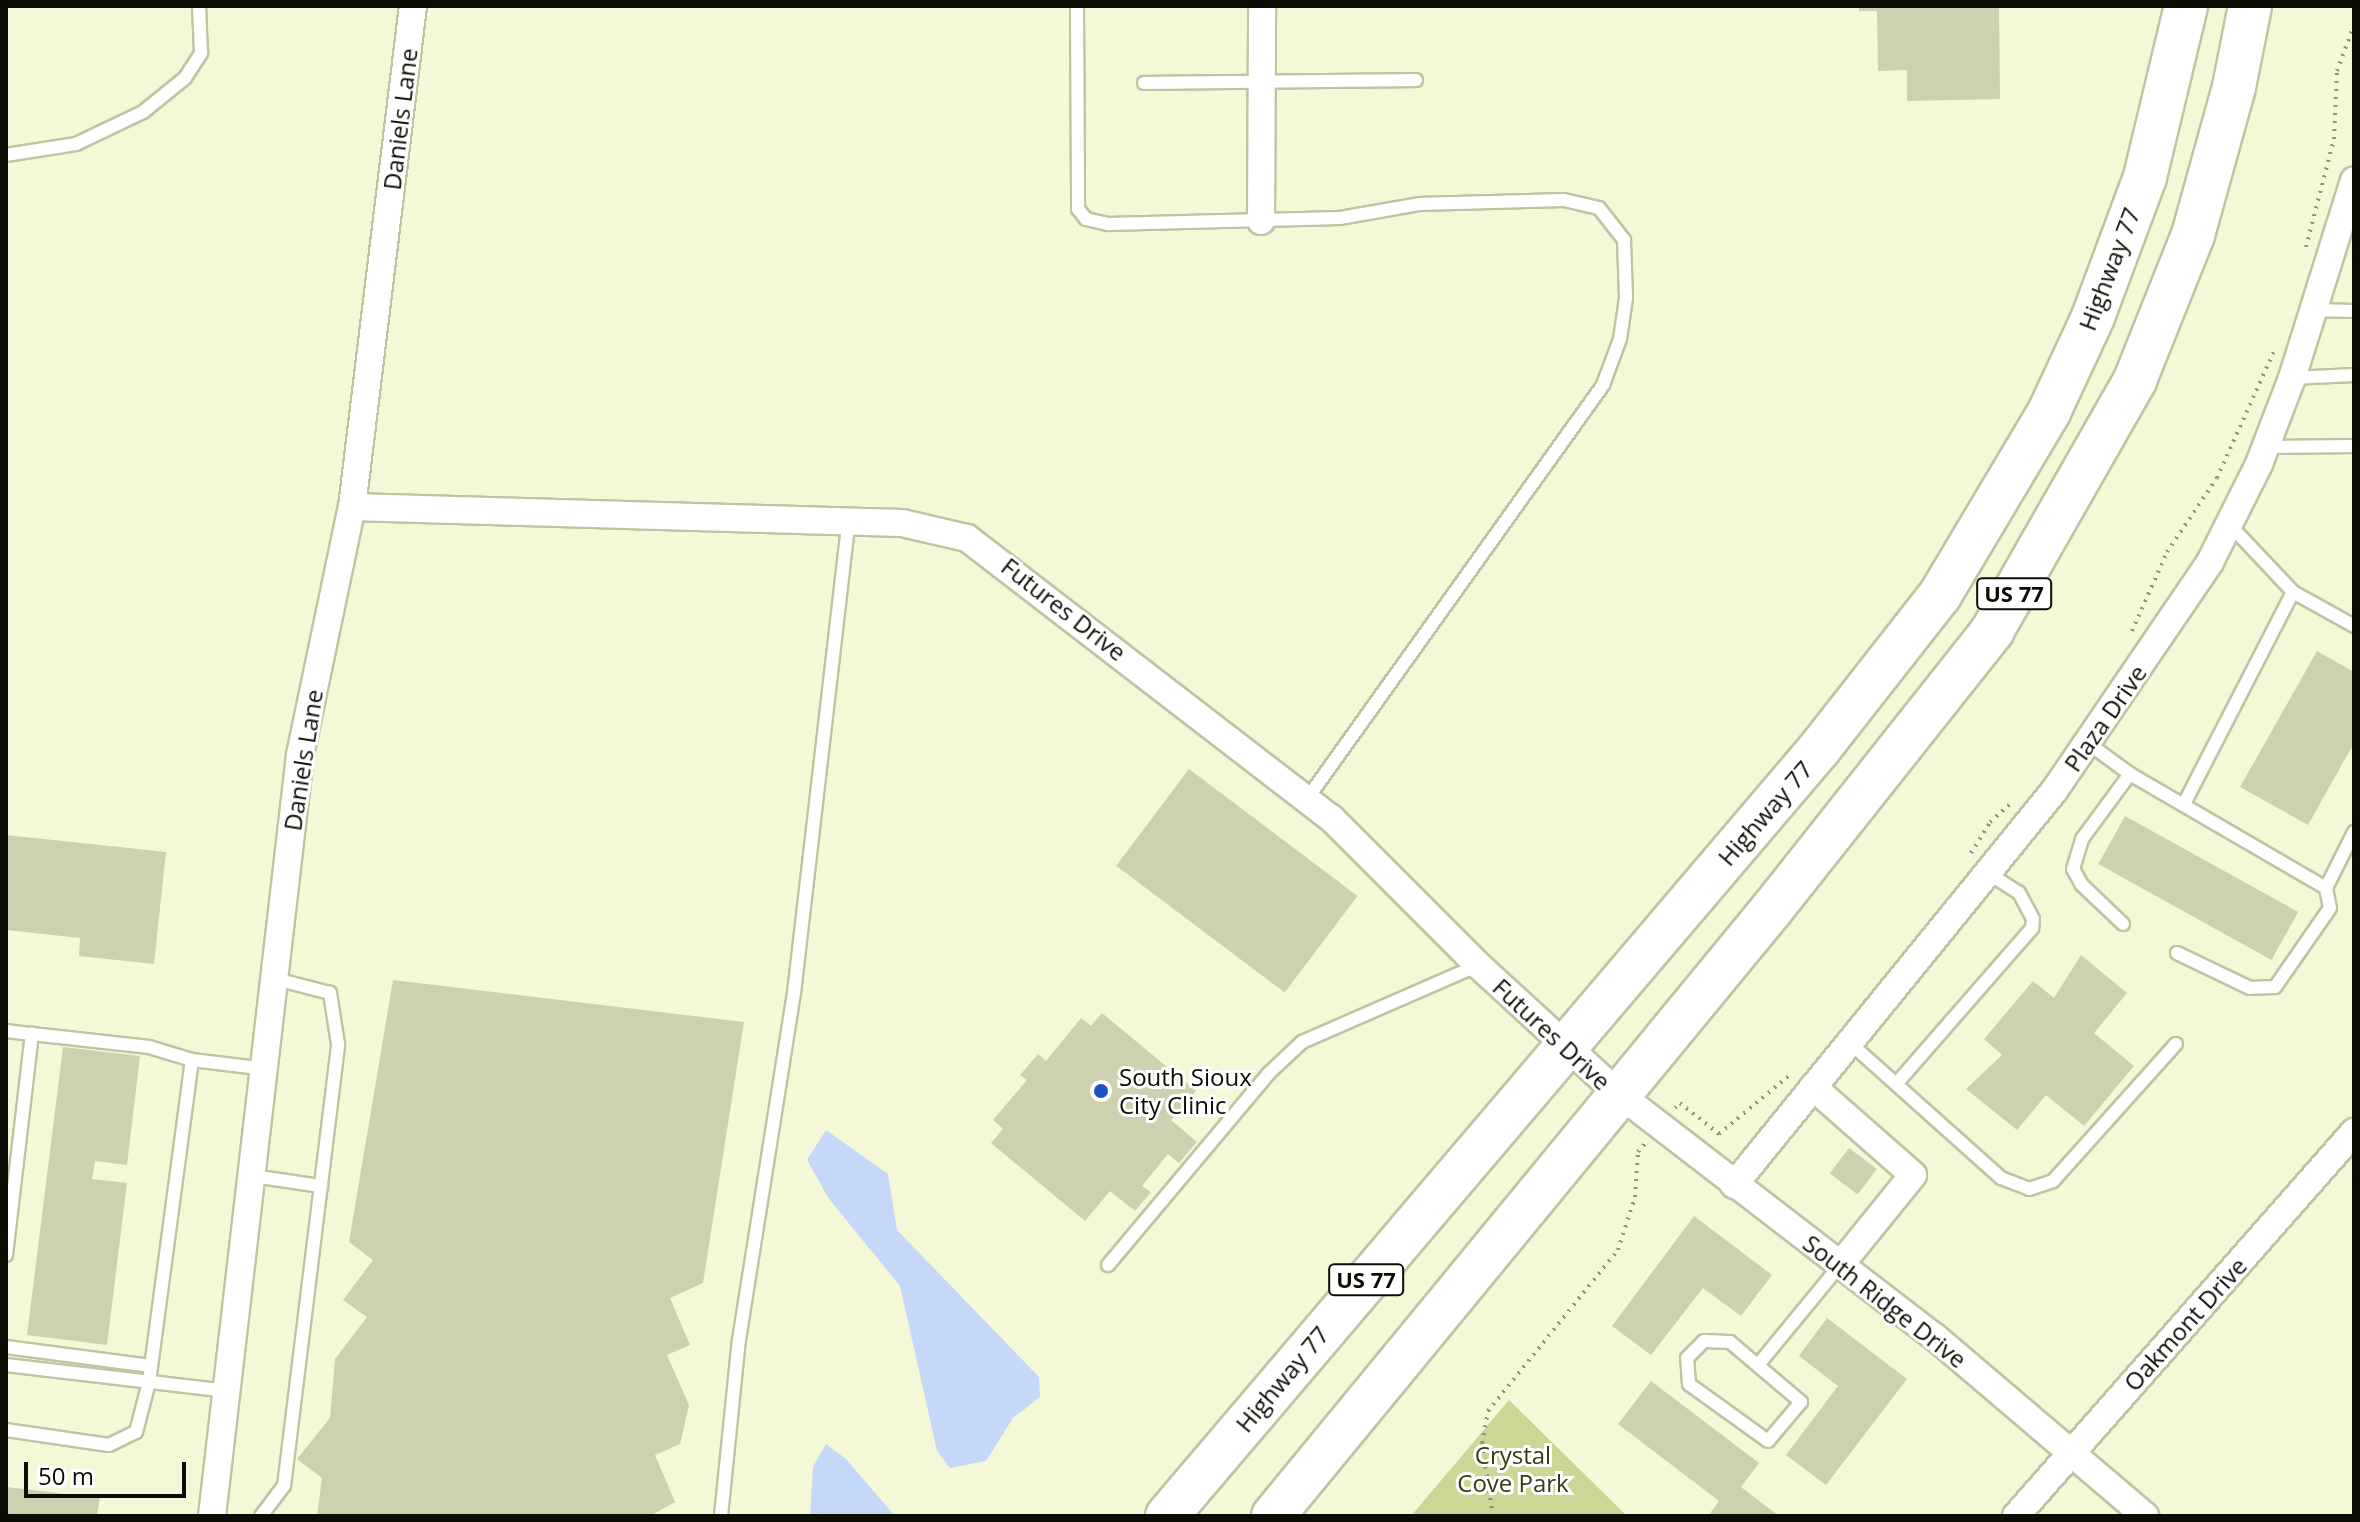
<!DOCTYPE html>
<style>
body{margin:0}
#map{position:relative;width:2360px;height:1522px;overflow:hidden;background:#f4f8d6;font-family:"Open Sans",sans-serif}
div>[style]{position:absolute}
[style*='--x']{left:calc(var(--x)*1px);top:calc(var(--y)*1px);width:calc(var(--w)*1px);rotate:calc(var(--a)*1deg)}
.green>*{inset:0;background:#ced696}
.water>*{inset:0;background:#c5d8f8}
.building>*{inset:0;background:#ccd1b0;transform-origin:0 0}
.path>*{height:4px;margin-top:-2px;transform-origin:0;background:repeating-linear-gradient(90deg,#90937b 0 2px,transparent 0 8px)}
.roads{filter:drop-shadow(2px 0 #c0c4a3) drop-shadow(-2px 0 #c0c4a3) drop-shadow(0 2px #c0c4a3) drop-shadow(0 -2px #c0c4a3)}
.service>*{height:12px;margin:-6px;padding:0 6px;transform-origin:6px;border-radius:6px;background:#fff}
.minor>*{height:26px;margin:-13px;padding:0 13px;transform-origin:13px;border-radius:13px;background:#fff}
.trunk>*{height:42px;margin:-21px;padding:0 21px;transform-origin:21px;border-radius:21px;background:#fff}
.dots>*{width:22px;height:22px;translate:-50% -50%;box-sizing:border-box;border:4px solid #fff;border-radius:50%}
span{translate:-50% -50%;white-space:nowrap;text-align:center;line-height:1.15;-webkit-text-stroke:6px #fff;paint-order:stroke}
.shield-label span{padding:2px 6px;background:#fff;border:2px solid;border-radius:6px;-webkit-text-stroke-width:0}
.shield-label{font-size:22px;color:#0c0d04;font-weight:700}
.street-label{font-size:24px;color:#0c0d04}
.poi-label{font-size:24px;color:#0c0d04}
.left{translate:0 -50%;text-align:left}
.park-label{font-size:24px;color:#383b12}
.frame{position:absolute;inset:0;border:8px solid #0c0d04;pointer-events:none}
.scale{position:absolute;left:24px;top:1462px;width:162px;height:36px;box-sizing:border-box;border:4px solid #0c0d04;border-top:0;padding-left:10px;font-size:24px;line-height:28px;white-space:nowrap;color:#0c0d04;-webkit-text-stroke:6px #fff;paint-order:stroke}
</style>
<div id="map">
<div class="green">
<div style="clip-path:polygon(1509px 1400px,1626px 1515px,1627px 1516px,1411px 1516px)"></div>
</div>
<div class="water">
<div style="clip-path:polygon(826px 1130px,888px 1174px,897px 1230px,1039px 1377px,1040px 1397px,1013px 1418px,986px 1461px,950px 1468px,937px 1451px,900px 1286px,829px 1199px,807px 1160px)"></div>
<div style="clip-path:polygon(826px 1444px,846px 1459px,895px 1516px,810px 1516px,813px 1467px)"></div>
</div>
<div class="building">
<div style="clip-path:polygon(1859px 6px,1999px 6px,2000px 99px,1907px 101px,1907px 70px,1878px 71px,1877px 11px,1859px 11px)"></div>
<div style="clip-path:polygon(2317px 651px,2354px 672px,2354px 743px,2308px 825px,2240px 787px)"></div>
<div style="left:1189px;top:769px;width:211px;height:121px;rotate:37deg"></div>
<div style="left:2125px;top:816px;width:198px;height:55px;rotate:29deg"></div>
<div style="clip-path:polygon(6px 835px,166px 852px,154px 964px,79px 956px,80px 938px,6px 930px)"></div>
<div style="clip-path:polygon(2081px 955px,2127px 993px,2094px 1033px,2134px 1066px,2084px 1126px,2046px 1095px,2017px 1130px,1966px 1089px,2002px 1055px,1984px 1039px,2033px 981px,2054px 998px)"></div>
<div style="clip-path:polygon(393px 980px,744px 1022px,703px 1283px,670px 1298px,690px 1345px,667px 1355px,689px 1405px,680px 1444px,655px 1455px,675px 1502px,650px 1516px,317px 1516px,322px 1478px,297px 1459px,330px 1418px,335px 1359px,367px 1317px,343px 1300px,373px 1260px,349px 1242px)"></div>
<div style="clip-path:polygon(1102px 1013px,1196px 1091px,1171px 1120px,1197px 1142px,1179px 1163px,1168px 1154px,1142px 1186px,1151px 1192px,1135px 1211px,1110px 1191px,1085px 1221px,991px 1143px,1003px 1129px,993px 1120px,1027px 1080px,1020px 1075px,1038px 1054px,1046px 1061px,1081px 1018px,1091px 1026px)"></div>
<div style="clip-path:polygon(63px 1047px,140px 1056px,127px 1165px,95px 1161px,92px 1179px,127px 1183px,107px 1345px,27px 1335px)"></div>
<div style="left:1849px;top:1148px;width:35px;height:32px;rotate:37deg"></div>
<div style="clip-path:polygon(1694px 1216px,1772px 1275px,1741px 1316px,1703px 1288px,1651px 1355px,1612px 1326px)"></div>
<div style="clip-path:polygon(1827px 1318px,1907px 1379px,1826px 1485px,1786px 1455px,1838px 1386px,1799px 1356px)"></div>
<div style="clip-path:polygon(1651px 1381px,1759px 1463px,1741px 1487px,1779px 1516px,1708px 1516px,1719px 1501px,1618px 1424px)"></div>
<div style="clip-path:polygon(6px 1487px,100px 1498px,97px 1516px,6px 1516px)"></div>
</div>
<div class="path">
<div style="--x:2306;--y:247;--w:112;--a:-75.5"></div>
<div style="--x:2334;--y:139;--w:68;--a:-87.5"></div>
<div style="--x:2337;--y:71;--w:49;--a:-69.7"></div>
<div style="--x:2132;--y:631;--w:86;--a:-66.1"></div>
<div style="--x:2167;--y:552;--w:89;--a:-56"></div>
<div style="--x:2217;--y:478;--w:139;--a:-65.8"></div>
<div style="--x:1971;--y:853;--w:36;--a:-58"></div>
<div style="--x:1990;--y:822;--w:31;--a:-42"></div>
<div style="--x:1675;--y:1108;--w:7;--a:-45"></div>
<div style="--x:1680;--y:1103;--w:50;--a:38.5"></div>
<div style="--x:1719;--y:1134;--w:94;--a:-39.8"></div>
<div style="--x:1493;--y:1516;--w:74;--a:-98.6"></div>
<div style="--x:1482;--y:1443;--w:33;--a:-79"></div>
<div style="--x:1488;--y:1411;--w:207;--a:-51.1"></div>
<div style="--x:1618;--y:1250;--w:56;--a:-72.2"></div>
<div style="--x:1635;--y:1197;--w:45;--a:-86.2"></div>
<div style="--x:1638;--y:1152;--w:13;--a:-51"></div>
</div>
<div class="roads">
<div class="service">
<div style="--x:1077;--y:6;--w:203;--a:89.7"></div>
<div style="--x:1078;--y:209;--w:13;--a:51"></div>
<div style="--x:1086;--y:219;--w:23;--a:13"></div>
<div style="--x:1108;--y:224;--w:232;--a:-1.5"></div>
<div style="--x:1340;--y:218;--w:80;--a:-10"></div>
<div style="--x:1419;--y:204;--w:145;--a:-1.6"></div>
<div style="--x:1564;--y:200;--w:36;--a:13"></div>
<div style="--x:1599;--y:208;--w:41;--a:52"></div>
<div style="--x:1624;--y:240;--w:58;--a:88"></div>
<div style="--x:1626;--y:298;--w:41;--a:98.3"></div>
<div style="--x:1620;--y:339;--w:49;--a:110.3"></div>
<div style="--x:1603;--y:385;--w:509;--a:125.56"></div>
<div style="--x:1144;--y:83;--w:272;--a:-0.6"></div>
<div style="--x:6;--y:155;--w:71;--a:-8.9"></div>
<div style="--x:76;--y:144;--w:74;--a:-25.5"></div>
<div style="--x:143;--y:112;--w:54;--a:-39"></div>
<div style="--x:185;--y:78;--w:30;--a:-57"></div>
<div style="--x:201;--y:53;--w:47;--a:-92.4"></div>
<div style="--x:2313;--y:310;--w:41;--a:1.4"></div>
<div style="--x:2292;--y:378;--w:62;--a:-2.8"></div>
<div style="--x:2266;--y:447;--w:88;--a:-0.7"></div>
<div style="--x:2229;--y:524;--w:93;--a:46.7"></div>
<div style="--x:2293;--y:592;--w:70;--a:29.1"></div>
<div style="--x:2089;--y:744;--w:51;--a:36.2"></div>
<div style="--x:2130;--y:774;--w:227;--a:30.2"></div>
<div style="--x:2326;--y:888;--w:20;--a:79"></div>
<div style="--x:2330;--y:908;--w:96;--a:124.8"></div>
<div style="--x:2275;--y:987;--w:25;--a:178"></div>
<div style="--x:2250;--y:988;--w:81;--a:-154.4"></div>
<div style="--x:2184;--y:804;--w:238;--a:-62.8"></div>
<div style="--x:2326;--y:888;--w:63;--a:-63.4"></div>
<div style="--x:2123;--y:924;--w:57;--a:-136.4"></div>
<div style="--x:2082;--y:885;--w:18;--a:-119"></div>
<div style="--x:2073;--y:869;--w:31;--a:-73"></div>
<div style="--x:2082;--y:839;--w:81;--a:-53.6"></div>
<div style="--x:6;--y:1031;--w:26;--a:7"></div>
<div style="--x:1850;--y:1043;--w:203;--a:41.8"></div>
<div style="--x:2001;--y:1178;--w:30;--a:21"></div>
<div style="--x:2029;--y:1189;--w:25;--a:-18"></div>
<div style="--x:2053;--y:1181;--w:184;--a:-48.1"></div>
<div style="--x:1897;--y:1083;--w:206;--a:-48.9"></div>
<div style="--x:2032;--y:928;--w:9;--a:-84"></div>
<div style="--x:2033;--y:919;--w:30;--a:-118"></div>
<div style="--x:2019;--y:893;--w:37;--a:-147"></div>
<div style="--x:253;--y:1176;--w:69;--a:8.4"></div>
<div style="--x:6;--y:1255;--w:223;--a:-83.3"></div>
<div style="--x:32;--y:1034;--w:118;--a:6.3"></div>
<div style="--x:149;--y:1047;--w:45;--a:16.8"></div>
<div style="--x:192;--y:1060;--w:75;--a:6.9"></div>
<div style="--x:1108;--y:1265;--w:249;--a:-50"></div>
<div style="--x:1268;--y:1074;--w:47;--a:-43.3"></div>
<div style="--x:1302;--y:1042;--w:192;--a:-23.6"></div>
<div style="--x:1704;--y:1341;--w:26;--a:2"></div>
<div style="--x:1730;--y:1342;--w:93;--a:40.2"></div>
<div style="--x:1801;--y:1402;--w:51;--a:130.2"></div>
<div style="--x:1768;--y:1441;--w:97;--a:-144.2"></div>
<div style="--x:1689;--y:1384;--w:26;--a:-94"></div>
<div style="--x:1687;--y:1358;--w:24;--a:-45"></div>
<div style="--x:6;--y:1347;--w:146;--a:7.5"></div>
<div style="--x:6;--y:1365;--w:223;--a:6.7"></div>
<div style="--x:1758;--y:1365;--w:129;--a:-50.6"></div>
<div style="--x:6;--y:1430;--w:104;--a:8.3"></div>
<div style="--x:109;--y:1445;--w:30;--a:-26"></div>
<div style="--x:136;--y:1432;--w:52;--a:-75.4"></div>
<div style="--x:149;--y:1382;--w:325;--a:-82.4"></div>
<div style="--x:261;--y:1516;--w:38;--a:-53"></div>
<div style="--x:284;--y:1486;--w:445;--a:-83"></div>
<div style="--x:338;--y:1044;--w:52;--a:-98.9"></div>
<div style="--x:330;--y:993;--w:56;--a:-165.5"></div>
<div style="--x:721;--y:1516;--w:177;--a:-84.2"></div>
<div style="--x:739;--y:1340;--w:351;--a:-81"></div>
<div style="--x:794;--y:993;--w:475;--a:-83.4"></div>
</div>
<div class="minor">
<div style="--x:1261;--y:221;--w:215;--a:-89.7"></div>
<div style="--x:352;--y:507;--w:550;--a:1.67"></div>
<div style="--x:902;--y:523;--w:67;--a:13"></div>
<div style="--x:967;--y:538;--w:459;--a:37.6"></div>
<div style="--x:1331;--y:818;--w:208;--a:45"></div>
<div style="--x:1478;--y:965;--w:191;--a:42.5"></div>
<div style="--x:1619;--y:1094;--w:399;--a:37.6"></div>
<div style="--x:1935;--y:1337;--w:276;--a:40.4"></div>
<div style="--x:1813;--y:1087;--w:133;--a:41.3"></div>
<div style="--x:1913;--y:1175;--w:116;--a:129"></div>
<div style="--x:1734;--y:1185;--w:508;--a:-50.92"></div>
<div style="--x:2054;--y:791;--w:277;--a:-55.7"></div>
<div style="--x:2210;--y:562;--w:110;--a:-63.4"></div>
<div style="--x:2259;--y:464;--w:92;--a:-69"></div>
<div style="--x:2292;--y:378;--w:207;--a:-72.6"></div>
<div style="--x:212;--y:1516;--w:766;--a:-83.4"></div>
<div style="--x:300;--y:755;--w:253;--a:-78.2"></div>
<div style="--x:352;--y:507;--w:505;--a:-83.06"></div>
<div style="--x:2016;--y:1516;--w:512;--a:-48.65"></div>
</div>
<div class="trunk">
<div style="--x:1167;--y:1516;--w:1008;--a:-49.63"></div>
<div style="--x:1820;--y:748;--w:194;--a:-51.9"></div>
<div style="--x:1940;--y:595;--w:213;--a:-59.2"></div>
<div style="--x:2049;--y:412;--w:105;--a:-65.1"></div>
<div style="--x:2093;--y:317;--w:149;--a:-69.6"></div>
<div style="--x:2145;--y:177;--w:176;--a:-76.5"></div>
<div style="--x:1273;--y:1516;--w:786;--a:-50.58"></div>
<div style="--x:1772;--y:909;--w:355;--a:-51.6"></div>
<div style="--x:1992;--y:631;--w:289;--a:-60.3"></div>
<div style="--x:2135;--y:380;--w:156;--a:-68.2"></div>
<div style="--x:2193;--y:235;--w:154;--a:-74.5"></div>
<div style="--x:2234;--y:87;--w:83;--a:-78.8"></div>
</div>
</div>
<div class="dots">
<div style="left:1101px;top:1091px;background:#1b53c0"></div>
</div>
<div class="shield-label">
<span style="left:2014px;top:594px">US 77</span>
<span style="left:1366px;top:1280px">US 77</span>
</div>
<div class="street-label">
<span style="left:400px;top:119px;rotate:-83deg">Daniels Lane</span>
<span style="left:2109px;top:269px;rotate:-69deg">Highway 77</span>
<span style="left:1064px;top:609px;rotate:38deg">Futures Drive</span>
<span style="left:2105px;top:718px;rotate:-55deg">Plaza Drive</span>
<span style="left:303px;top:760px;rotate:-81deg">Daniels Lane</span>
<span style="left:1765px;top:813px;rotate:-49deg">Highway 77</span>
<span style="left:1552px;top:1034px;rotate:43deg">Futures Drive</span>
<span style="left:1885px;top:1301px;rotate:38deg">South Ridge Drive</span>
<span style="left:2185px;top:1324px;rotate:-48deg">Oakmont Drive</span>
<span style="left:1282px;top:1379px;rotate:-50deg">Highway 77</span>
</div>
<div class="poi-label">
<span class="left" style="left:1119px;top:1091px">South Sioux<br>City Clinic</span>
</div>
<div class="park-label">
<span style="left:1513px;top:1469px">Crystal<br>Cove Park</span>
</div>
<div class="frame"></div>
<div class="scale">50 m</div>
</div>
